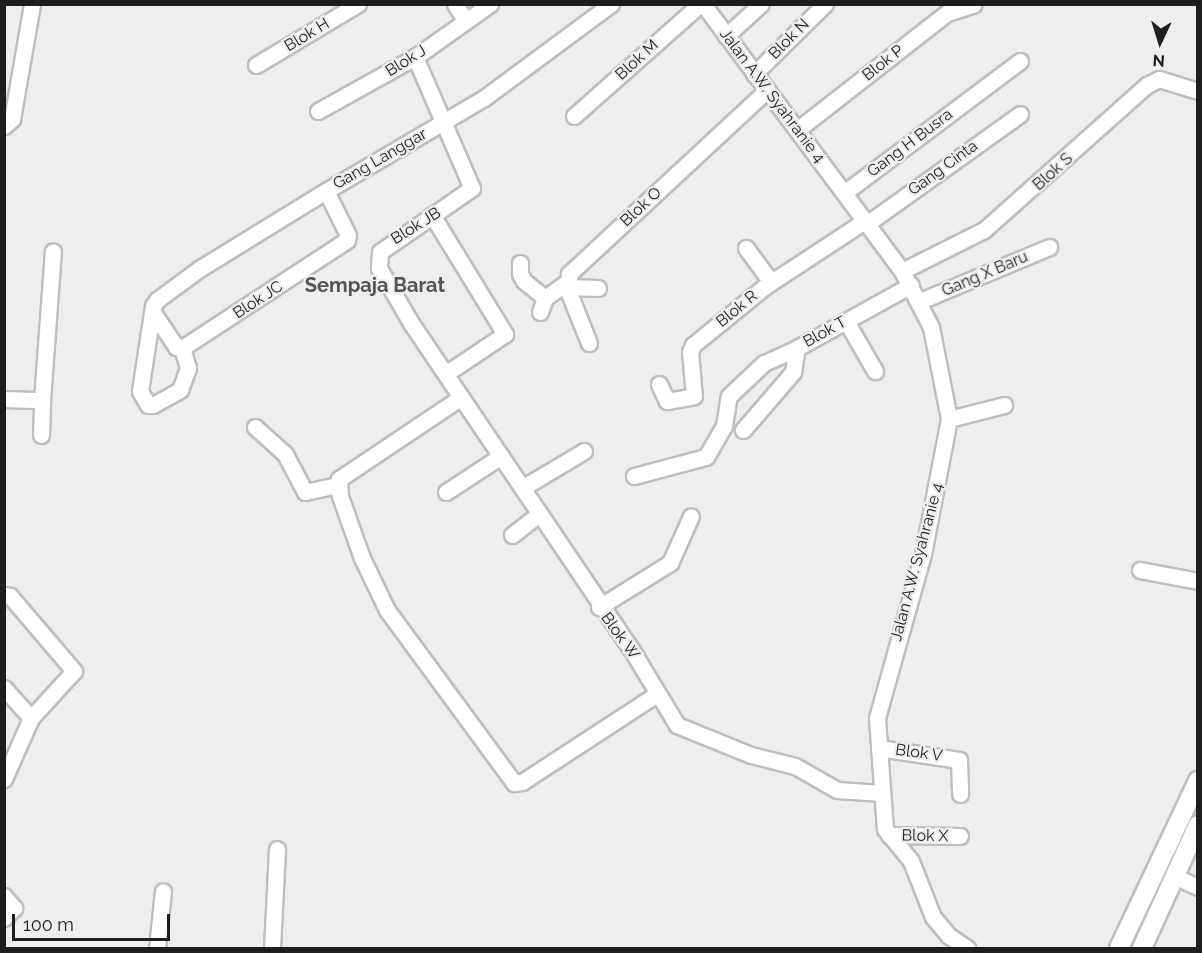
<!DOCTYPE html>
<style>
body{margin:0}
#map{position:relative;width:1202px;height:953px;overflow:hidden;background:#efedef;font-family:Raleway,sans-serif}
div>[style]{position:absolute}
[style*='--x']{left:calc(var(--x)*1px);top:calc(var(--y)*1px);width:calc(var(--w)*1px);rotate:calc(var(--a)*1deg)}
.roads{filter:drop-shadow(2px 0 #c0bdbf) drop-shadow(-2px 0 #c0bdbf) drop-shadow(0 2px #c0bdbf) drop-shadow(0 -2px #c0bdbf)}
.minor>*{height:15px;margin:-7.5px;padding:0 7.5px;transform-origin:7.5px;border-radius:7.5px;background:#fff}
.major>*{height:18px;margin:-9px;padding:0 9px;transform-origin:9px;border-radius:9px;background:#fff}
span{translate:-50% -50%;white-space:nowrap;text-align:center;line-height:1.15;-webkit-text-stroke:4.5px #efedef;paint-order:stroke}
.street-label{font-size:16px;color:#1f1e1e}
.quarter-label{font-size:20px;color:#555355;font-weight:700}
.frame{position:absolute;inset:0;border:6px solid #1f1e1e;pointer-events:none}
.north{position:absolute;left:1130px;top:12px;width:60px;height:60px;-webkit-text-stroke:4px #efedef;paint-order:stroke;rotate:184deg;font-size:16px;font-weight:700;line-height:24px;text-align:center;color:#1f1e1e}
.north::after{content:'';display:block;margin:auto;width:21px;height:27px;background:#1f1e1e;clip-path:polygon(50% 0,100% 100%,50% 72%,0 100%)}
.scale{position:absolute;left:12px;top:914px;width:158px;height:27px;box-sizing:border-box;border:3px solid #1f1e1e;border-top:0;padding-left:8px;font-size:18px;line-height:21px;white-space:nowrap;color:#1f1e1e;-webkit-text-stroke:4px #efedef;paint-order:stroke}
</style>
<div id="map">
<div class="roads">
<div class="minor">
<div style="--x:455;--y:4;--w:19;--a:58"></div>
<div style="--x:703;--y:4;--w:333;--a:53.3"></div>
<div style="--x:902;--y:271;--w:63;--a:62.6"></div>
<div style="--x:931;--y:327;--w:94;--a:78.9"></div>
<div style="--x:949;--y:419;--w:137;--a:100.9"></div>
<div style="--x:923;--y:554;--w:170;--a:105.7"></div>
<div style="--x:877;--y:718;--w:111;--a:85.9"></div>
<div style="--x:885;--y:829;--w:41;--a:50.9"></div>
<div style="--x:911;--y:861;--w:60;--a:68.6"></div>
<div style="--x:933;--y:917;--w:25;--a:50"></div>
<div style="--x:949;--y:936;--w:22;--a:34"></div>
<div style="--x:726;--y:36;--w:47;--a:-42.4"></div>
<div style="--x:415;--y:57;--w:143;--a:66.5"></div>
<div style="--x:472;--y:188;--w:112;--a:145.2"></div>
<div style="--x:380;--y:252;--w:16;--a:94"></div>
<div style="--x:379;--y:268;--w:64;--a:59.8"></div>
<div style="--x:411;--y:323;--w:393;--a:56"></div>
<div style="--x:631;--y:649;--w:89;--a:58.8"></div>
<div style="--x:677;--y:725;--w:80;--a:22.1"></div>
<div style="--x:751;--y:755;--w:45;--a:14"></div>
<div style="--x:795;--y:766;--w:48;--a:29.7"></div>
<div style="--x:837;--y:790;--w:45;--a:3.8"></div>
<div style="--x:256;--y:65;--w:119;--a:-30.9"></div>
<div style="--x:754;--y:74;--w:100;--a:-44.6"></div>
<div style="--x:318;--y:111;--w:111;--a:-29.1"></div>
<div style="--x:415;--y:57;--w:92;--a:-35.2"></div>
<div style="--x:574;--y:116;--w:169;--a:-41.6"></div>
<div style="--x:4;--y:126;--w:11;--a:-41"></div>
<div style="--x:12;--y:119;--w:117;--a:-80.1"></div>
<div style="--x:797;--y:130;--w:190;--a:-38"></div>
<div style="--x:947;--y:13;--w:28;--a:-18"></div>
<div style="--x:844;--y:193;--w:220;--a:-36.9"></div>
<div style="--x:432;--y:215;--w:140;--a:58.5"></div>
<div style="--x:505;--y:334;--w:70;--a:146.1"></div>
<div style="--x:868;--y:223;--w:187;--a:-35.6"></div>
<div style="--x:746;--y:248;--w:42;--a:53.7"></div>
<div style="--x:520;--y:263;--w:11;--a:90"></div>
<div style="--x:520;--y:274;--w:8;--a:60"></div>
<div style="--x:524;--y:281;--w:27;--a:39"></div>
<div style="--x:902;--y:271;--w:92;--a:-26.6"></div>
<div style="--x:984;--y:230;--w:218;--a:-41.7"></div>
<div style="--x:1147;--y:85;--w:13;--a:-27"></div>
<div style="--x:1159;--y:79;--w:41;--a:17.1"></div>
<div style="--x:568;--y:287;--w:30;--a:2"></div>
<div style="--x:920;--y:301;--w:140;--a:-22.7"></div>
<div style="--x:540;--y:312;--w:15;--a:-70"></div>
<div style="--x:545;--y:298;--w:26;--a:-36"></div>
<div style="--x:154;--y:314;--w:40;--a:56"></div>
<div style="--x:176;--y:347;--w:6;--a:9"></div>
<div style="--x:182;--y:348;--w:21;--a:73"></div>
<div style="--x:188;--y:368;--w:23;--a:110"></div>
<div style="--x:180;--y:390;--w:31;--a:151"></div>
<div style="--x:153;--y:405;--w:5;--a:180"></div>
<div style="--x:148;--y:405;--w:16;--a:-120"></div>
<div style="--x:140;--y:391;--w:86;--a:-81.3"></div>
<div style="--x:153;--y:306;--w:7;--a:-56"></div>
<div style="--x:157;--y:300;--w:52;--a:-36.4"></div>
<div style="--x:199;--y:269;--w:149;--a:-31.6"></div>
<div style="--x:326;--y:191;--w:183;--a:-30.5"></div>
<div style="--x:484;--y:98;--w:158;--a:-36.5"></div>
<div style="--x:846;--y:321;--w:58;--a:59.9"></div>
<div style="--x:589;--y:343;--w:54;--a:-111.8"></div>
<div style="--x:569;--y:293;--w:19;--a:-90"></div>
<div style="--x:569;--y:274;--w:269;--a:-42.9"></div>
<div style="--x:182;--y:348;--w:197;--a:-33.2"></div>
<div style="--x:347;--y:240;--w:5;--a:-79"></div>
<div style="--x:348;--y:235;--w:49;--a:-116.6"></div>
<div style="--x:659;--y:384;--w:19;--a:65"></div>
<div style="--x:667;--y:401;--w:27;--a:-10"></div>
<div style="--x:694;--y:396;--w:44;--a:-95.2"></div>
<div style="--x:690;--y:352;--w:8;--a:-67"></div>
<div style="--x:693;--y:345;--w:92;--a:-39.2"></div>
<div style="--x:764;--y:287;--w:122;--a:-33.3"></div>
<div style="--x:460;--y:398;--w:146;--a:146.2"></div>
<div style="--x:339;--y:479;--w:17;--a:87"></div>
<div style="--x:340;--y:496;--w:66;--a:70.5"></div>
<div style="--x:362;--y:558;--w:58;--a:64.3"></div>
<div style="--x:387;--y:610;--w:215;--a:53.7"></div>
<div style="--x:514;--y:783;--w:8;--a:-7"></div>
<div style="--x:522;--y:782;--w:161;--a:-33.1"></div>
<div style="--x:4;--y:399;--w:38;--a:2"></div>
<div style="--x:42;--y:400;--w:149;--a:-85.8"></div>
<div style="--x:949;--y:419;--w:57;--a:-14.3"></div>
<div style="--x:255;--y:427;--w:40;--a:42"></div>
<div style="--x:285;--y:454;--w:43;--a:62.2"></div>
<div style="--x:305;--y:492;--w:34;--a:-12"></div>
<div style="--x:743;--y:430;--w:77;--a:-49.2"></div>
<div style="--x:793;--y:372;--w:24;--a:-81"></div>
<div style="--x:797;--y:348;--w:130;--a:-28.9"></div>
<div style="--x:41;--y:435;--w:35;--a:-88"></div>
<div style="--x:634;--y:476;--w:74;--a:-14.8"></div>
<div style="--x:706;--y:457;--w:36;--a:-60"></div>
<div style="--x:724;--y:426;--w:30;--a:-81"></div>
<div style="--x:729;--y:396;--w:48;--a:-43.3"></div>
<div style="--x:764;--y:363;--w:36;--a:-24"></div>
<div style="--x:522;--y:488;--w:72;--a:-30.8"></div>
<div style="--x:446;--y:492;--w:66;--a:-33.2"></div>
<div style="--x:512;--y:535;--w:34;--a:-38"></div>
<div style="--x:1140;--y:570;--w:59;--a:10.7"></div>
<div style="--x:4;--y:595;--w:6;--a:9"></div>
<div style="--x:10;--y:596;--w:99;--a:49.5"></div>
<div style="--x:74;--y:671;--w:64;--a:132.5"></div>
<div style="--x:31;--y:718;--w:67;--a:113.9"></div>
<div style="--x:599;--y:607;--w:84;--a:-31.8"></div>
<div style="--x:670;--y:563;--w:51;--a:-65.9"></div>
<div style="--x:4;--y:688;--w:40;--a:48"></div>
<div style="--x:879;--y:748;--w:81;--a:8.5"></div>
<div style="--x:959;--y:760;--w:34;--a:88"></div>
<div style="--x:889;--y:835;--w:71;--a:0.8"></div>
<div style="--x:1174;--y:876;--w:26;--a:25"></div>
<div style="--x:4;--y:896;--w:16;--a:50"></div>
<div style="--x:14;--y:908;--w:14;--a:135"></div>
<div style="--x:157;--y:948;--w:57;--a:-84"></div>
<div style="--x:272;--y:948;--w:99;--a:-87.1"></div>
</div>
<div class="major">
<div style="--x:1119;--y:948;--w:185;--a:-64.7"></div>
<div style="--x:1142;--y:948;--w:135;--a:-65.5"></div>
</div>
</div>
<div class="street-label">
<span style="left:307px;top:35px;rotate:-31deg">Blok H</span>
<span style="left:789px;top:39px;rotate:-45deg">Blok N</span>
<span style="left:637px;top:60px;rotate:-42deg">Blok M</span>
<span style="left:406px;top:61px;rotate:-32deg">Blok J</span>
<span style="left:883px;top:63px;rotate:-38deg">Blok P</span>
<span style="left:772px;top:96px;rotate:53deg">Jalan A.W. Syahranie 4</span>
<span style="left:910px;top:143px;rotate:-37deg">Gang H Busra</span>
<span style="left:380px;top:159px;rotate:-30deg">Gang Langgar</span>
<span style="left:943px;top:168px;rotate:-36deg">Gang Cinta</span>
<span style="left:1053px;top:172px;rotate:-42deg">Blok S</span>
<span style="left:641px;top:207px;rotate:-43deg">Blok O</span>
<span style="left:416px;top:226px;rotate:-32deg">Blok JB</span>
<span style="left:985px;top:274px;rotate:-23deg">Gang X Baru</span>
<span style="left:258px;top:300px;rotate:-33deg">Blok JC</span>
<span style="left:737px;top:309px;rotate:-39deg">Blok R</span>
<span style="left:825px;top:332px;rotate:-29deg">Blok T</span>
<span style="left:917px;top:562px;rotate:-75deg">Jalan A.W. Syahranie 4</span>
<span style="left:620px;top:636px;rotate:54deg">Blok W</span>
<span style="left:919px;top:753px;rotate:8deg">Blok V</span>
<span style="left:925px;top:836px;rotate:1deg">Blok X</span>
</div>
<div class="quarter-label">
<span style="left:375px;top:285px">Sempaja Barat</span>
</div>
<div class="frame"></div>
<div class="north">N</div>
<div class="scale">100 m</div>
</div>
